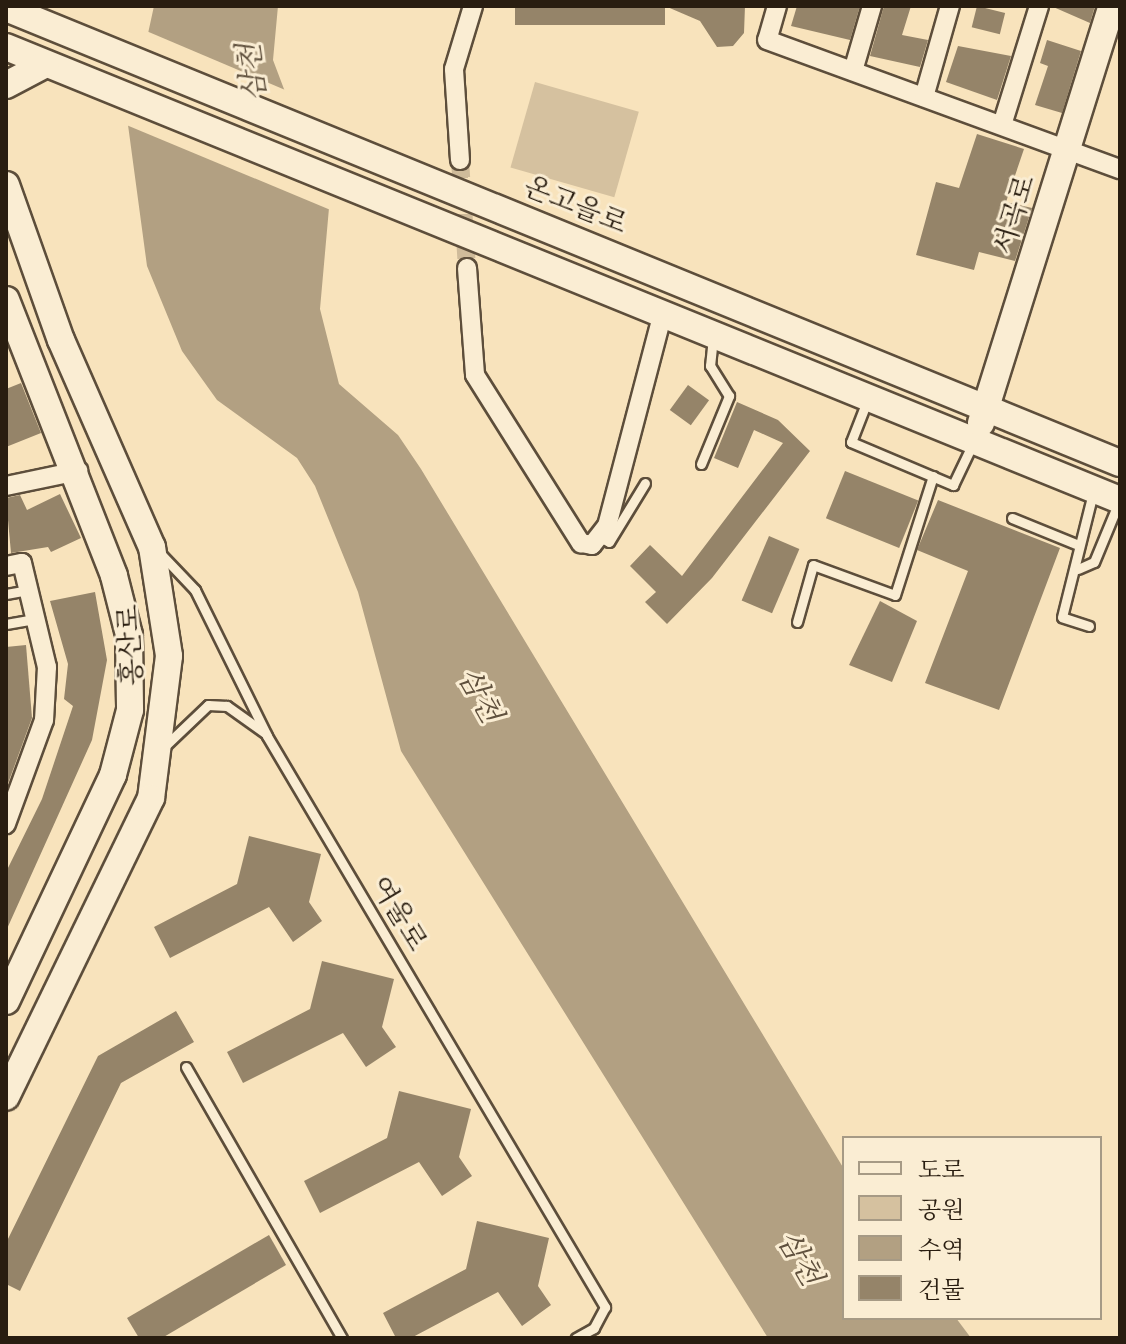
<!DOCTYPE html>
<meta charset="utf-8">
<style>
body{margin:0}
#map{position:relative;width:1126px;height:1344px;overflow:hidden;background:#f8e3bc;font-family:"IM FELL DW Pica","Noto Serif KR",serif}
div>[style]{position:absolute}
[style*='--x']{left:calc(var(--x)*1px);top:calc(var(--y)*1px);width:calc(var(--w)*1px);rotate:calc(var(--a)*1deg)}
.green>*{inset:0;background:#d5c19f;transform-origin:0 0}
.water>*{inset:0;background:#b2a082}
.pier>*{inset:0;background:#f8e3bc}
.building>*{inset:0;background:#958469;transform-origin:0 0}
.street-tunnel>*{height:18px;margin-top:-9px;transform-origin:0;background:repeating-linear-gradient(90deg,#cfbb9a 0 18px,transparent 0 27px)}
.roads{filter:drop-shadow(2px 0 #5d4e3b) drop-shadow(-2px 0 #5d4e3b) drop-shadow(0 2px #5d4e3b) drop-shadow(0 -2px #5d4e3b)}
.lane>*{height:9px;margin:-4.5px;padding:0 4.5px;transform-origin:4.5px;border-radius:4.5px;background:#faedd3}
.street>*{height:18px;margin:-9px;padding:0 9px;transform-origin:9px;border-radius:9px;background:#faedd3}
.secondary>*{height:26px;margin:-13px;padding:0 13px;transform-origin:13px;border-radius:13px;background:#faedd3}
span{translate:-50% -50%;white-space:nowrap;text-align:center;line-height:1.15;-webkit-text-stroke:6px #faedd3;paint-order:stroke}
.street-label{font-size:28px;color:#291d10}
.water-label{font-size:30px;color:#60513e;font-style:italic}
.frame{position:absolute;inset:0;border:8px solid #291d10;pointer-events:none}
.legend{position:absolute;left:842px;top:1136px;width:260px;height:184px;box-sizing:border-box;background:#faedd3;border:2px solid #a69a85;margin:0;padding:10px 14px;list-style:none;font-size:24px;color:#291d10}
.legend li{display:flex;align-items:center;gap:16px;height:40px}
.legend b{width:40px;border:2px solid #a69a85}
</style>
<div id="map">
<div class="green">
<div style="left:535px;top:82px;width:108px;height:89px;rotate:16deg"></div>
</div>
<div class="water">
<div style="clip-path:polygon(154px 6px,278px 6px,273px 60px,329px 208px,320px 309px,339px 384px,398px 435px,421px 469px,844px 1169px,844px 1318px,956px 1318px,971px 1338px,768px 1338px,401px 751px,358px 592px,315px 486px,297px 458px,217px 400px,182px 351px,147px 266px,128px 125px)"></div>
</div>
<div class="pier">
<div style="clip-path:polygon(144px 30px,290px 92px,333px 211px,124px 124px)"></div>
</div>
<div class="building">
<div style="left:515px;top:6px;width:150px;height:19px"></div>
<div style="clip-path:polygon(665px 6px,745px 6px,744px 33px,733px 46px,717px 47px,700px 21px)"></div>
<div style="clip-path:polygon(797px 6px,860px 6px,850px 40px,791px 26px)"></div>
<div style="clip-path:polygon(884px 6px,911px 6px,902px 35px,928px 40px,920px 67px,870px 56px)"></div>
<div style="left:977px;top:6px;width:29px;height:22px;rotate:14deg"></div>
<div style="clip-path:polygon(1051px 6px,1095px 6px,1090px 23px)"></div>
<div style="clip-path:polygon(1047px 40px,1081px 51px,1062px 113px,1035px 105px,1048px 66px,1040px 63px)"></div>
<div style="clip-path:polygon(958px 46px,1011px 56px,997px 100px,946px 82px)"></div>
<div style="clip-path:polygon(977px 134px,1024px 149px,1006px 202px,1032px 208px,1015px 261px,979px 252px,974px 270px,916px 255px,936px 182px,959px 188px)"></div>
<div style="clip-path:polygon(21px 383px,41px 433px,6px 447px,6px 389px)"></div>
<div style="left:688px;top:385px;width:26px;height:31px;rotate:36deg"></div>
<div style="clip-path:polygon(737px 402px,778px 420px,810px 451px,712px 578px,667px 624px,645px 602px,656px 592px,630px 566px,650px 545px,682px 576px,783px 443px,754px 430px,738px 468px,714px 458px)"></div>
<div style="left:845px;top:471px;width:79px;height:51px;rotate:22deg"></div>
<div style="clip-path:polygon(60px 494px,81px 538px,51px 552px,48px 547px,11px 553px,6px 498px,20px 495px,27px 510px)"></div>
<div style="clip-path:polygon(938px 500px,1060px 548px,999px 710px,925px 683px,968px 571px,917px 550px)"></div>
<div style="left:769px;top:536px;width:33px;height:70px;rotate:23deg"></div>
<div style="clip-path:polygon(95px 592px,107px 660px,92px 740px,6px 931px,6px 872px,42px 799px,73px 706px,64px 699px,68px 664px,50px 601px)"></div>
<div style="clip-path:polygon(880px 601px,917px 621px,892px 682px,849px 665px)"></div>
<div style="clip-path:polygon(26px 645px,32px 718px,6px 789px,6px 647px)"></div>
<div style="clip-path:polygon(249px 836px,321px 854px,309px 902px,322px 921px,293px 942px,269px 907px,170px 958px,154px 927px,237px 884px)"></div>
<div style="clip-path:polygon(322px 961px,394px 979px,382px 1027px,396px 1047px,366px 1067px,343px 1033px,243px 1083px,227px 1052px,310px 1009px)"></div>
<div style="clip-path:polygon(176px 1011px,194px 1042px,121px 1083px,20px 1291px,6px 1284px,6px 1243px,98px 1056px)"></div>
<div style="clip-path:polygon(399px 1091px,471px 1109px,459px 1157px,472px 1176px,442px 1196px,419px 1162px,320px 1213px,304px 1181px,387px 1138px)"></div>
<div style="clip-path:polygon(477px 1221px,549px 1238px,538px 1286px,551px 1305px,522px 1326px,498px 1292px,411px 1338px,396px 1338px,383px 1313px,466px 1269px)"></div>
<div style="clip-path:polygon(269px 1235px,286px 1265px,162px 1338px,139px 1338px,127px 1318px)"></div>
</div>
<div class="street-tunnel">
<div style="--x:460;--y:160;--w:108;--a:86.3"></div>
</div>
<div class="roads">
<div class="lane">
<div style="--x:867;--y:401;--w:44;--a:111.3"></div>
<div style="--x:851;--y:442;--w:111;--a:22.9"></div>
<div style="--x:953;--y:485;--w:47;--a:-64.5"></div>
<div style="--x:701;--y:464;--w:74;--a:-67.6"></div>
<div style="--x:729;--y:396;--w:36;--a:-122"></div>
<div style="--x:710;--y:366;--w:29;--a:-84"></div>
<div style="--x:1012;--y:518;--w:69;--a:22.1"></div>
<div style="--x:600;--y:537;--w:10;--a:29"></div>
<div style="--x:609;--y:542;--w:69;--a:-58.6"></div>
<div style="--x:158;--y:551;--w:54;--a:46.5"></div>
<div style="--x:195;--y:590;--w:163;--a:63.7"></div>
<div style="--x:267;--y:736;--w:664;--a:59.38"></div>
<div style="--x:605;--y:1307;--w:24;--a:118"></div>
<div style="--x:594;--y:1328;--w:21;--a:151"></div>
<div style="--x:1078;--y:569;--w:17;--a:-24"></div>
<div style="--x:1094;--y:562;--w:63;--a:-67.5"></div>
<div style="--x:6;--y:594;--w:22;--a:-10"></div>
<div style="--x:797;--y:622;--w:59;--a:-74.3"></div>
<div style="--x:813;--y:565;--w:87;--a:20.1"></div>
<div style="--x:895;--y:595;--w:125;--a:-72.3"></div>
<div style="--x:6;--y:624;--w:29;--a:-10"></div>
<div style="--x:1089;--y:626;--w:28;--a:-162"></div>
<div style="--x:1062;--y:617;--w:128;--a:-76"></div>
<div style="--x:166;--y:745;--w:58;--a:-43.6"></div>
<div style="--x:208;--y:705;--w:19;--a:3"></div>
<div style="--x:227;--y:706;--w:47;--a:35.4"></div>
<div style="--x:186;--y:1067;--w:313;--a:60.1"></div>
</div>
<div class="street">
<div style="--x:777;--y:6;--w:35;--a:106"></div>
<div style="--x:767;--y:40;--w:376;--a:20.1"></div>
<div style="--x:853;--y:71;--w:68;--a:-73.7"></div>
<div style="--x:924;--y:97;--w:95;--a:-74.1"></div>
<div style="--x:1002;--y:125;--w:125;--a:-72.7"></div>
<div style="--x:460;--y:160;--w:91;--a:-93.8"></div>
<div style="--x:454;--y:69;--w:66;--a:-73.2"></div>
<div style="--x:467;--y:268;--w:107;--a:85.7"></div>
<div style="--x:475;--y:375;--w:199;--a:57.8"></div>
<div style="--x:581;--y:543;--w:11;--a:10"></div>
<div style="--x:592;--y:545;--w:24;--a:-52"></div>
<div style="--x:607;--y:526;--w:220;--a:-75.3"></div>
<div style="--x:6;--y:486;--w:74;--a:-11.8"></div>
<div style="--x:6;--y:566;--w:16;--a:-11"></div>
<div style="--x:22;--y:563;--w:107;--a:76.5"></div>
<div style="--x:47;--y:667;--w:53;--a:93.2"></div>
<div style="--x:44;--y:720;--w:111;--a:110.1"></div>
</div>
<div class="secondary">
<div style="--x:6;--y:8;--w:1203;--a:22.22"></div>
<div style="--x:6;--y:47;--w:1203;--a:22.13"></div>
<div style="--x:6;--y:85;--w:45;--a:-27.7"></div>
<div style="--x:6;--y:185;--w:164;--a:70.5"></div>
<div style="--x:61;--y:340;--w:226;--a:66.3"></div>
<div style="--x:152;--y:547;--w:110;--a:81.1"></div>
<div style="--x:169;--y:656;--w:143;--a:97.2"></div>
<div style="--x:151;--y:798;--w:332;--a:115.9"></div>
<div style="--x:6;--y:300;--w:296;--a:68.6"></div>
<div style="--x:114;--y:576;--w:61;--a:75.7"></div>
<div style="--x:129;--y:635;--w:75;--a:89.2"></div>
<div style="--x:130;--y:710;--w:67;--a:104.7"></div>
<div style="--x:113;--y:775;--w:250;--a:115.3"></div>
<div style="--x:981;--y:423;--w:437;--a:-72.6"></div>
</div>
</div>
<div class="street-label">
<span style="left:575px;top:206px;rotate:22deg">온고을로</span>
<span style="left:1015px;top:215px;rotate:-73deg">서곡로</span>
<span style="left:131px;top:645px;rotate:-93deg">홍산로</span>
<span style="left:398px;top:914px;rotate:59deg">여울로</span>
</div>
<div class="water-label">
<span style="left:254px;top:72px;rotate:-97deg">삼천</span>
<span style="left:478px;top:696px;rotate:61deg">삼천</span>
<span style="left:798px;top:1259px;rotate:60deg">삼천</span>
</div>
<div class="frame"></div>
<ul class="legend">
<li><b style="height:10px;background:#faedd3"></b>도로</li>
<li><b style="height:22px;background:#d5c19f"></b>공원</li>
<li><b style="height:22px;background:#b2a082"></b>수역</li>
<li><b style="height:22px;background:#958469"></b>건물</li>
</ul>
</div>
